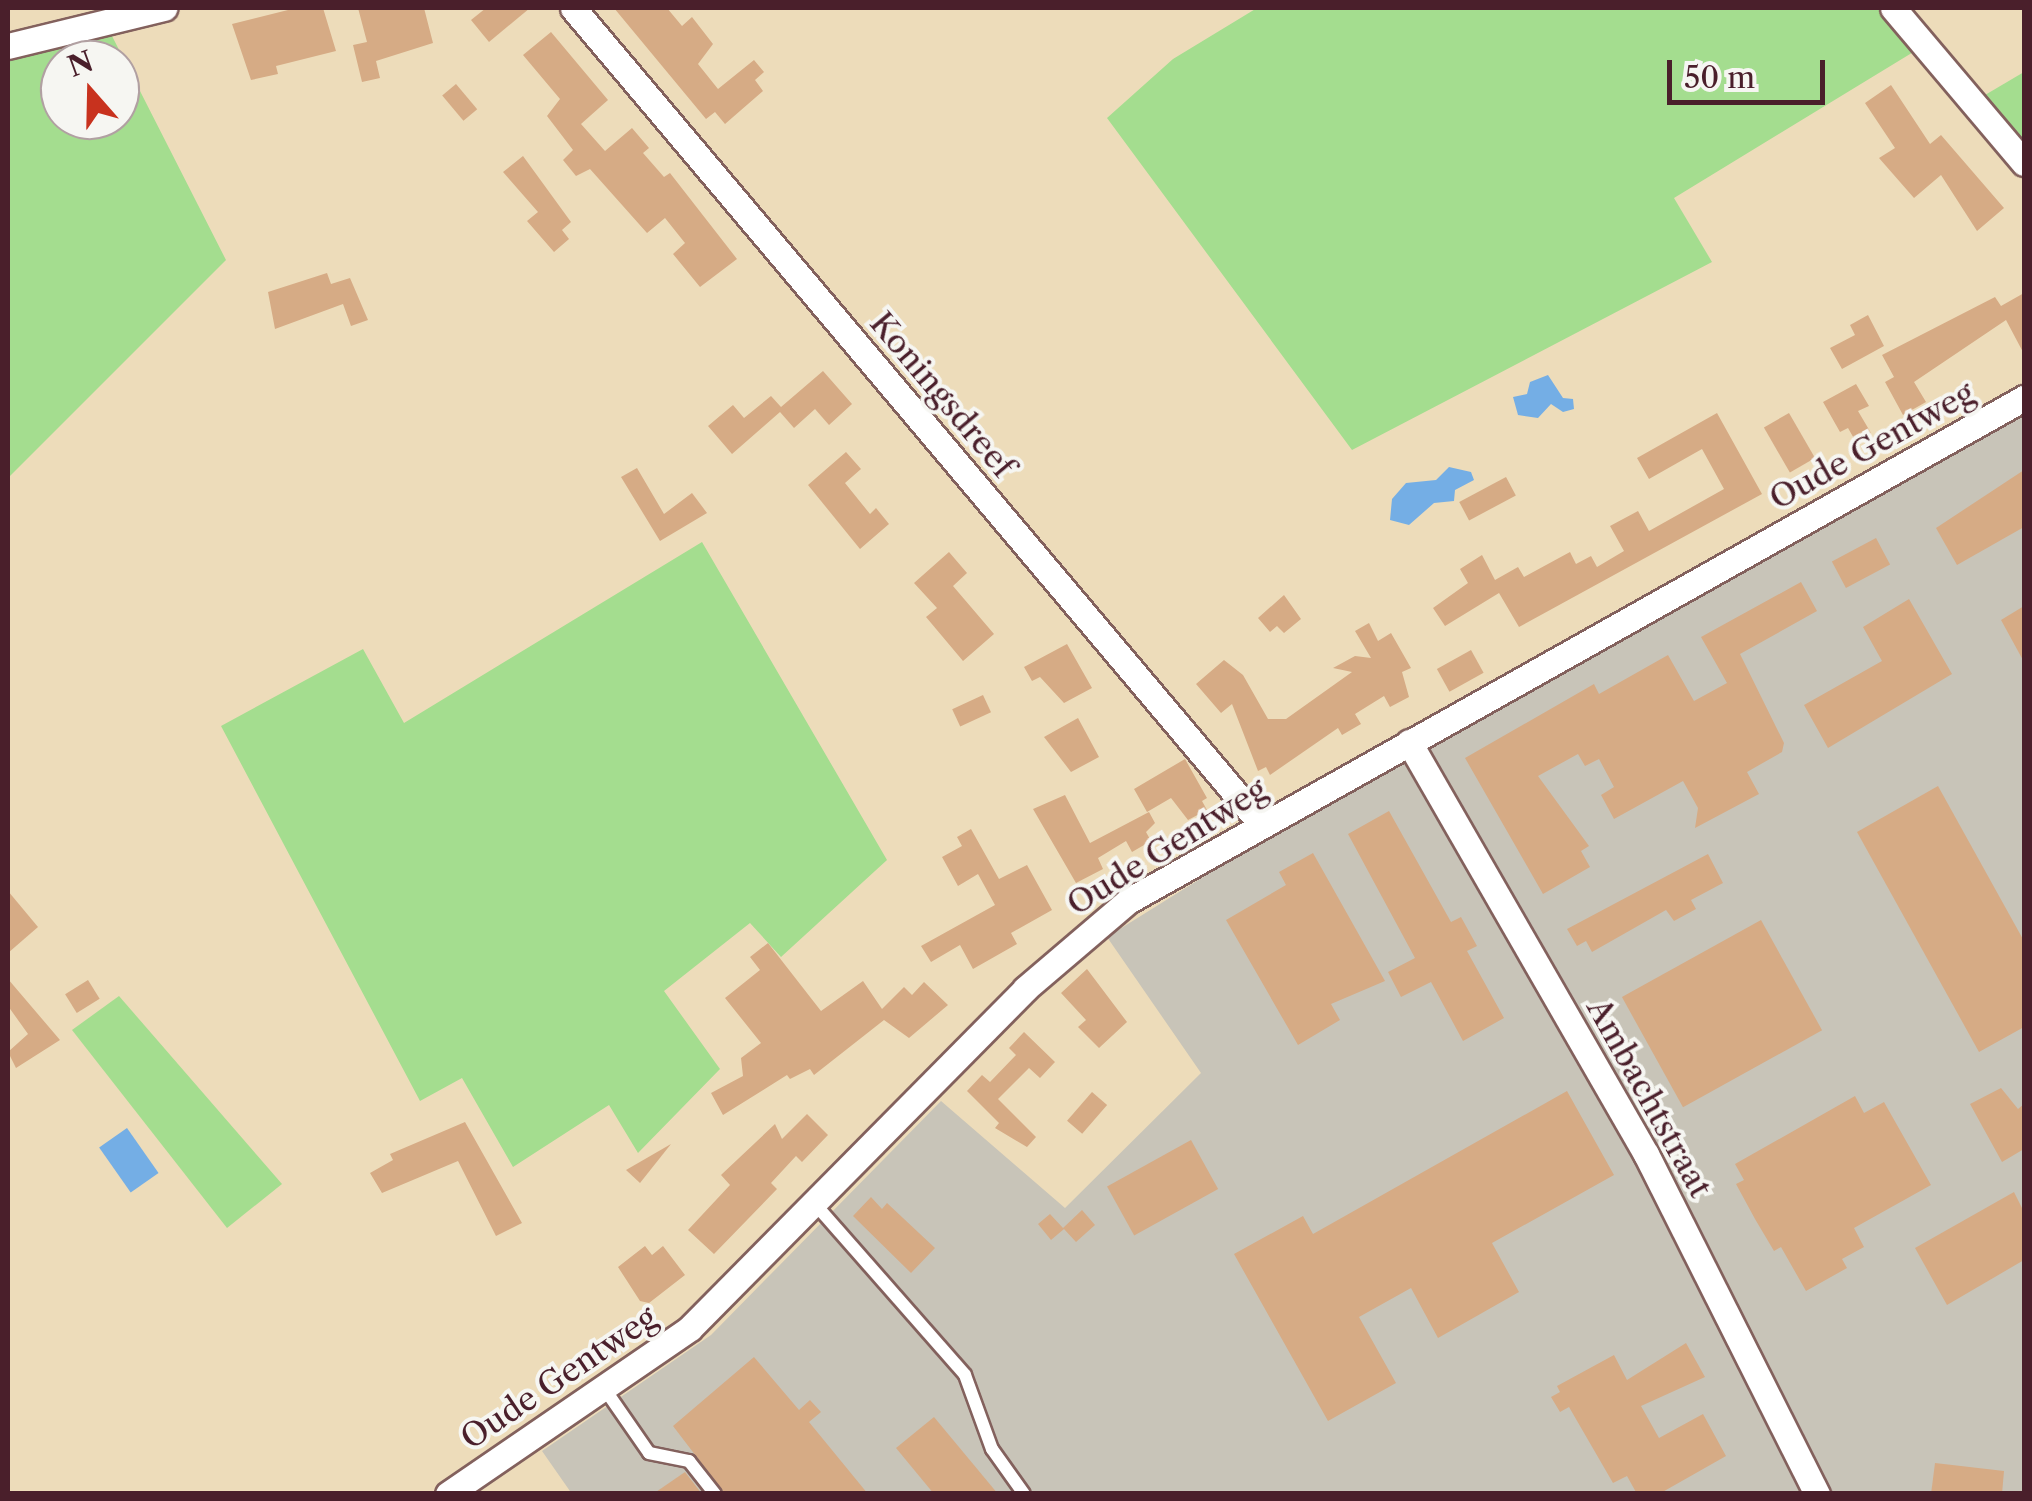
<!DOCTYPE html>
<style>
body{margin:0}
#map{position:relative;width:2032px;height:1501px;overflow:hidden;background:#eddcba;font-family:"Libre Caslon Text",serif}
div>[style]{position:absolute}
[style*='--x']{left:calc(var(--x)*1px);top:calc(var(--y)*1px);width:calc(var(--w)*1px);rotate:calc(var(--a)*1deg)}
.industrial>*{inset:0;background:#c8c4b8}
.green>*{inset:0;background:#a4dd8f}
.water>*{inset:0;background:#74aee5;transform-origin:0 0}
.building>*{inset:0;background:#d6ab85;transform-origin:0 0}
.roads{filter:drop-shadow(2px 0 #83615d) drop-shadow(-2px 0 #83615d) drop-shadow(0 2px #83615d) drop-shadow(0 -2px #83615d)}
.lane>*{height:12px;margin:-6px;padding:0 6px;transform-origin:6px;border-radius:6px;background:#fff}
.street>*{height:25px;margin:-12.5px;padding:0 12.5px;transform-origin:12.5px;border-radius:12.5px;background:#fff}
span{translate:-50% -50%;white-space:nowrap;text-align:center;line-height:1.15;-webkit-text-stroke:8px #f6f6f2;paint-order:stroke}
.street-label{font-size:32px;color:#4a1f2b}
.frame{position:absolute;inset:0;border:10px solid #4a1f2b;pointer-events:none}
.north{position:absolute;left:40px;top:40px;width:100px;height:100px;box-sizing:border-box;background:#f6f6f2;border:2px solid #b1a0a2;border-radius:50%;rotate:340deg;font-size:28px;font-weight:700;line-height:40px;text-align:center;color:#4a1f2b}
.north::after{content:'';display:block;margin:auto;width:35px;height:45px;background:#c8321e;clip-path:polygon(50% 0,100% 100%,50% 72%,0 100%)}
.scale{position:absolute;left:1667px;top:60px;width:158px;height:45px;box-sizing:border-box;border:5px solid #4a1f2b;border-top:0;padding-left:12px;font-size:30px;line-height:35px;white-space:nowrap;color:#4a1f2b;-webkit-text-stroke:8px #f6f6f2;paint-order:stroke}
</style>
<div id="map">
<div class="industrial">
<div style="clip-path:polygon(2024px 414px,2024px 1493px,572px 1494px,542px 1451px,711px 1335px,941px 1101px,1065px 1208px,1201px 1073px,1107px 937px,1240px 854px)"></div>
</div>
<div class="green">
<div style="clip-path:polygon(1257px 8px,1878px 8px,1915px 51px,1674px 198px,1712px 262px,1352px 450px,1107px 118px,1173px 59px)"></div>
<div style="clip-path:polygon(evenodd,112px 36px,226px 260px,8px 478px,8px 61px,112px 36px,60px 60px,120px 60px,120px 120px,60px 120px,60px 60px)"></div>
<div style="clip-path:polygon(2024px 72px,2024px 143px,1985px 95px)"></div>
<div style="clip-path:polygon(702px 542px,887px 860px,781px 957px,750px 923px,664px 991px,720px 1069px,638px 1153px,609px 1105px,513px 1167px,462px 1078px,420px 1101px,221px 726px,363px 649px,404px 723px)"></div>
<div style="clip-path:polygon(119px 996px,282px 1184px,227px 1228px,72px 1030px)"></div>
</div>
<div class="water">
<div style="clip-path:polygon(1548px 375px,1563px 398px,1573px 399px,1574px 409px,1563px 412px,1551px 404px,1538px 418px,1518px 415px,1513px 397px,1527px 394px,1530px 382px)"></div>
<div style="clip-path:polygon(1449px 467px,1471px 472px,1474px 480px,1455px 490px,1454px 501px,1434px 503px,1409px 525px,1390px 520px,1392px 499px,1406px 483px,1436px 480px)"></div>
<div style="left:127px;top:1128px;width:55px;height:34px;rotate:55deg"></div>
</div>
<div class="building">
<div style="clip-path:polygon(296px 8px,323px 8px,336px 51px,276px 66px,278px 74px,251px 80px,232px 24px)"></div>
<div style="clip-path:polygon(358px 8px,424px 8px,433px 43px,376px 61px,380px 78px,362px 82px,353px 45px,367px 42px)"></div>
<div style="clip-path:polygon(486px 8px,530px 8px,489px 42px,471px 20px)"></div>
<div style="clip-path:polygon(614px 8px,667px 8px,682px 26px,692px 17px,713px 44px,698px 64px,718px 89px,754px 60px,764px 72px,755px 80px,763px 91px,725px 124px,715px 112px,706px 119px)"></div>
<div style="clip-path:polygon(551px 32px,608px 100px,581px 124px,605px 151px,632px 128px,649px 148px,643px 153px,664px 177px,670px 173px,737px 259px,700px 287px,673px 254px,685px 243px,665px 218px,647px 233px,590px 169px,576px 176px,563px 160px,573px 150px,547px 116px,560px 99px,523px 55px)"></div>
<div style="left:456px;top:84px;width:33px;height:18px;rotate:50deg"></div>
<div style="clip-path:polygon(1891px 85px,1930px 144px,1941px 135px,2004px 208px,1977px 231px,1941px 175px,1914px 198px,1879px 158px,1895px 148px,1865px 103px)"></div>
<div style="clip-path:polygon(523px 156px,571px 222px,562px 230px,569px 239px,554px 252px,527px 221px,538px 212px,503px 172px)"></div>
<div style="clip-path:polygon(327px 273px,331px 284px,350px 278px,368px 320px,351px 326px,343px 304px,275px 329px,268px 292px)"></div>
<div style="clip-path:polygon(2024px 293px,2024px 354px,2006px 320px,1914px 382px,1926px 402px,1903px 415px,1885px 382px,1894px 377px,1882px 355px,1995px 297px,2001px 306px)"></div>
<div style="clip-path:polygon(1868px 315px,1884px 346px,1842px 369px,1830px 348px,1855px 335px,1850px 325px)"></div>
<div style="clip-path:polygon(823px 371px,852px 404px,829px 425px,815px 409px,794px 428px,780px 412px,732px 454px,708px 426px,733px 405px,744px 418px,771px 396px,781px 407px)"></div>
<div style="clip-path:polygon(1856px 384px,1869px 406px,1858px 411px,1871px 433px,1856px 442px,1848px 428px,1840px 432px,1823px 402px)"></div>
<div style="clip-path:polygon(1717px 413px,1762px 494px,1519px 627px,1499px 593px,1445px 626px,1433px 608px,1468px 583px,1460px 569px,1482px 555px,1495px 580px,1518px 567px,1524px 577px,1570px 552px,1576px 564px,1591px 556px,1597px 567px,1624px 551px,1610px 526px,1638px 511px,1649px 531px,1724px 489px,1702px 449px,1649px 479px,1637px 458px)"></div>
<div style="left:1789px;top:413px;width:52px;height:29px;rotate:60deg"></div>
<div style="clip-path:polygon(846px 452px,861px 469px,845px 483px,870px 514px,876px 508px,889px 524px,860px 549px,808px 485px)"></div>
<div style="clip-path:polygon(637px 468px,664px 514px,692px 493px,707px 513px,660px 541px,621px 477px)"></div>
<div style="clip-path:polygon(2024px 470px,2024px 527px,1957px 565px,1936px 528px)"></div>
<div style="left:1506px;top:477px;width:21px;height:53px;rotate:62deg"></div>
<div style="left:1876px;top:538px;width:30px;height:50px;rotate:62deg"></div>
<div style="clip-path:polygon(949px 552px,967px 573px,953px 586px,994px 634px,963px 661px,926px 617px,937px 608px,914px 583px)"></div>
<div style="clip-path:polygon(1801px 582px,1817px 611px,1740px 654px,1784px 743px,1782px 752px,1747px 772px,1759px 794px,1695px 828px,1698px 808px,1683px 781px,1614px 819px,1601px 795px,1614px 787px,1599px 759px,1585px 766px,1578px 754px,1538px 776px,1589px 846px,1581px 851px,1590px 867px,1543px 894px,1465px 758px,1594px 684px,1599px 694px,1668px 655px,1694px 701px,1727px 683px,1701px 637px)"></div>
<div style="clip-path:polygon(1284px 595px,1301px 619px,1284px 633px,1277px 626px,1270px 632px,1258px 618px)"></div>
<div style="clip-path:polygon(1909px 599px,1952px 674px,1828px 748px,1804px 705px,1882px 661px,1863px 627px)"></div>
<div style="clip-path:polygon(2024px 606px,2024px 662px,2001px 620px)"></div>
<div style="clip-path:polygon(1369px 623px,1378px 641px,1391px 633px,1411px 668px,1402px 672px,1409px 697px,1390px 707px,1384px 696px,1355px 714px,1361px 724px,1342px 735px,1338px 728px,1270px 775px,1266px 767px,1258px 771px,1232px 704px,1221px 713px,1196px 684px,1224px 660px,1243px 675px,1268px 719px,1286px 719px,1352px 672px,1333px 668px,1355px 656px,1371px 658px,1355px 631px)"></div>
<div style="clip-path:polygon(1067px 644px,1092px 688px,1064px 703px,1040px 677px,1032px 681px,1024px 667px)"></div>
<div style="left:1471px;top:650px;width:26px;height:39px;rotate:61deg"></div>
<div style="left:983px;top:695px;width:19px;height:34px;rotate:65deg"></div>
<div style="clip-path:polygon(1078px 718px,1099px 757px,1071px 772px,1044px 737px)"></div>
<div style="clip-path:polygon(1185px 759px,1207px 798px,1202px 801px,1207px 810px,1188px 820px,1171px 798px,1147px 812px,1134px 789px)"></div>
<div style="clip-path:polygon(1938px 786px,2024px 941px,2024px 1027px,1979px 1052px,1857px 832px)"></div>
<div style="clip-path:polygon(1065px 795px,1090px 843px,1149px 812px,1155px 823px,1146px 832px,1151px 841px,1132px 852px,1126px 841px,1098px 858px,1103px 869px,1076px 883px,1033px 809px)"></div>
<div style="clip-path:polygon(1389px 811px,1451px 922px,1461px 917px,1477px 946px,1467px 951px,1504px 1018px,1463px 1041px,1431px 982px,1401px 997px,1388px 972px,1415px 958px,1348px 834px)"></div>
<div style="clip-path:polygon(971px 829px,999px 879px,1027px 865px,1052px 910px,1011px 933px,1017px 944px,973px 969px,960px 945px,931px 962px,921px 946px,995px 905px,978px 874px,958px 886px,942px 857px,962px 846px,957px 837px)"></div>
<div style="clip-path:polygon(1313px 853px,1385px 981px,1331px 1004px,1340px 1020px,1298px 1045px,1226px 920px,1286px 885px,1279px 872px)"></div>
<div style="clip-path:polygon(1708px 854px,1723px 883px,1691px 900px,1696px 909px,1674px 921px,1666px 910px,1592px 952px,1586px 941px,1577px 946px,1567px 929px)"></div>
<div style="clip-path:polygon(8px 891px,38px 927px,8px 953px)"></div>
<div style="left:1761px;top:920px;width:126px;height:159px;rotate:61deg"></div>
<div style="clip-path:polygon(768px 943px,821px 1011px,863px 981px,882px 1009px,904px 987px,912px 995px,924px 982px,948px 1005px,909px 1038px,884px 1020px,814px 1075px,810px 1069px,790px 1079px,787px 1075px,723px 1115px,711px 1093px,743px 1076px,741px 1058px,761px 1043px,725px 998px,760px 970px,750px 957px)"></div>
<div style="clip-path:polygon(1087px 969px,1127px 1022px,1099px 1048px,1078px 1027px,1086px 1020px,1061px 993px)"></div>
<div style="clip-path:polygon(8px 979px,60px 1040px,16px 1068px,8px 1052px,28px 1034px,8px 1006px)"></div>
<div style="left:88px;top:980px;width:22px;height:27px;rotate:58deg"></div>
<div style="clip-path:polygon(1024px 1032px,1055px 1062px,1040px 1078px,1029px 1068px,998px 1099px,1036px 1137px,1027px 1147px,995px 1128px,999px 1123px,967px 1091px,982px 1075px,990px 1082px,1016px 1055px,1009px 1048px)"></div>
<div style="clip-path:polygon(2001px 1088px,2018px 1109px,2024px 1104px,2024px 1149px,2002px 1162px,1970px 1104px)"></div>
<div style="clip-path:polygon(1567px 1091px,1614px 1175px,1492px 1243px,1519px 1292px,1438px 1338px,1411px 1288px,1359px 1317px,1396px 1383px,1328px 1421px,1234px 1254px,1303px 1216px,1313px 1234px)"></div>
<div style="left:1092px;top:1092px;width:20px;height:38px;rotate:41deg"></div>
<div style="clip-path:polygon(1855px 1096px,1864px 1113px,1884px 1102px,1931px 1185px,1854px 1228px,1864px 1247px,1842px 1259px,1847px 1268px,1806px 1291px,1781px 1247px,1774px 1251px,1755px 1219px,1736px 1184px,1744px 1180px,1735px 1164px)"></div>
<div style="clip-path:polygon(807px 1114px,828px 1135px,802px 1162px,796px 1156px,771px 1183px,777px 1189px,714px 1254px,688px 1230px,730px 1185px,721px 1175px,775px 1124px,782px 1139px)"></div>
<div style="clip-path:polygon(465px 1122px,522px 1223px,496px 1236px,458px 1161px,382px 1193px,370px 1173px,393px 1160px,390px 1154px)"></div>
<div style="left:1191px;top:1140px;width:56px;height:96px;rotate:61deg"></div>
<div style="clip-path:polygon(671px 1144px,640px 1183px,626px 1170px)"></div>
<div style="clip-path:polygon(2014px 1192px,2024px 1212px,2024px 1260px,1947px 1305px,1915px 1248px)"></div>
<div style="clip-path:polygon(871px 1197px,882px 1209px,887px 1203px,935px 1248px,911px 1273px,853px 1216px)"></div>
<div style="clip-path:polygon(1082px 1210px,1095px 1225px,1076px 1242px,1064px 1229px,1051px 1240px,1038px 1224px,1050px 1214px,1063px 1228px)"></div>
<div style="clip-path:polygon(645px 1246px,652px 1255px,663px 1246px,685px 1275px,649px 1303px,640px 1301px,618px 1267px)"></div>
<div style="clip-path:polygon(1686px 1343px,1705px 1377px,1641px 1406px,1659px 1438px,1703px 1414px,1726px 1456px,1659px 1494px,1637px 1494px,1627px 1476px,1613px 1483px,1569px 1407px,1560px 1412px,1551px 1397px,1560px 1392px,1557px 1386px,1614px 1355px,1627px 1380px)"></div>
<div style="clip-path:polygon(754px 1357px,799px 1410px,810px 1400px,821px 1412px,809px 1422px,868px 1494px,725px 1494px,673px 1426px)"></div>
<div style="clip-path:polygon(934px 1417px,998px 1494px,934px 1494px,896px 1448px)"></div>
<div style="clip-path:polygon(1935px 1463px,2004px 1471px,2002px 1494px,1931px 1494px)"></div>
<div style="clip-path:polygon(685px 1472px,702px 1494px,653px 1494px)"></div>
</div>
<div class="roads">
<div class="lane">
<div style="--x:815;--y:1204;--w:227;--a:48.7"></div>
<div style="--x:965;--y:1375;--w:79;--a:70"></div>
<div style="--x:992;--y:1449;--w:55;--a:54.6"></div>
<div style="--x:604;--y:1388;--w:79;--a:55.3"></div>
<div style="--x:649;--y:1453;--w:41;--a:11.3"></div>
<div style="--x:689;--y:1461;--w:42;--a:51.8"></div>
</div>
<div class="street">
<div style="--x:573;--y:8;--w:1067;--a:49.86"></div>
<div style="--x:1893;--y:8;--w:203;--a:49.8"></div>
<div style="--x:8;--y:46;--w:161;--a:-13.7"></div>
<div style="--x:1409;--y:742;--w:475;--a:60.1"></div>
<div style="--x:1646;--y:1154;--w:381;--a:63.3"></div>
<div style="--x:448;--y:1494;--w:293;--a:-34.4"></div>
<div style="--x:690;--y:1328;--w:477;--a:-45.3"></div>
<div style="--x:1025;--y:989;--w:135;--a:-40.5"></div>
<div style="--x:1128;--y:901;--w:1028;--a:-29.31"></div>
</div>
</div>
<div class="street-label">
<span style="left:942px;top:395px;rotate:50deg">Koningsdreef</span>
<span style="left:1872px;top:446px;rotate:-29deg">Oude Gentweg</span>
<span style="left:1167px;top:847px;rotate:-32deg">Oude Gentweg</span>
<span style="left:1649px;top:1098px;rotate:61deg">Ambachtstraat</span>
<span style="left:559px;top:1378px;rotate:-34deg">Oude Gentweg</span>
</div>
<div class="frame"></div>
<div class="north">N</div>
<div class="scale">50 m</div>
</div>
